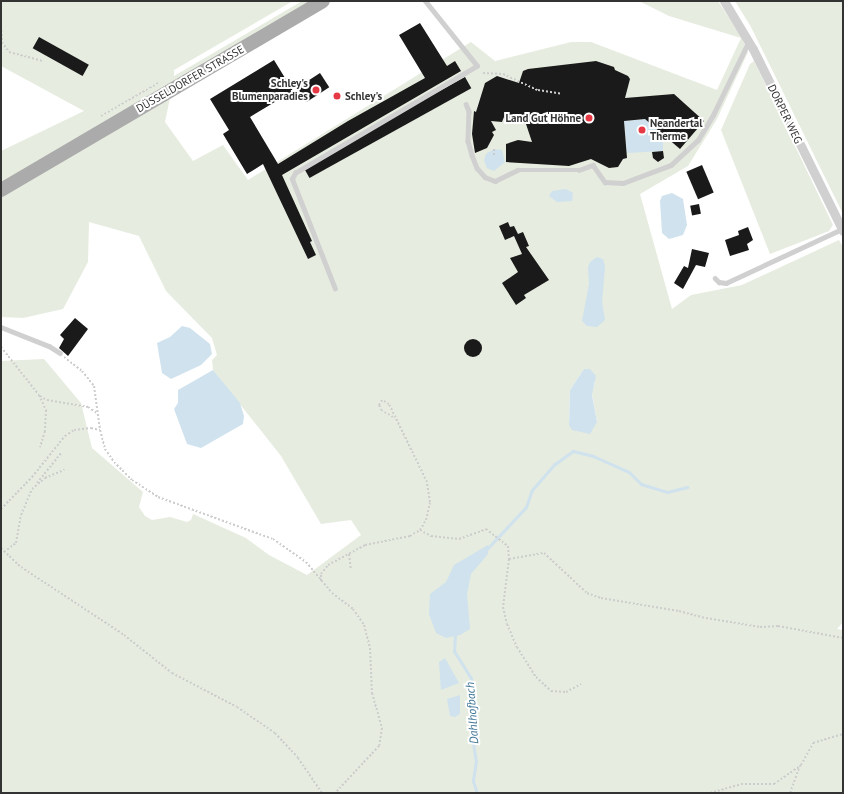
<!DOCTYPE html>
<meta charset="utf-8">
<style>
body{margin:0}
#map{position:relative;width:844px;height:794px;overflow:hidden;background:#fff;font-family:"PT Sans",sans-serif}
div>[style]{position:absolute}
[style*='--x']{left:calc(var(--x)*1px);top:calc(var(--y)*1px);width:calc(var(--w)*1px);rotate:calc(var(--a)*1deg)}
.green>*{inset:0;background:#e6ecdf}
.water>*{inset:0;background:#cfe2ee}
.stream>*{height:3px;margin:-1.5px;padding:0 1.5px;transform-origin:1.5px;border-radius:1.5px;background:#cfe2ee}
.building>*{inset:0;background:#1a1a1a;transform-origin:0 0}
.round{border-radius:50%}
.path>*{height:2px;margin-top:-1px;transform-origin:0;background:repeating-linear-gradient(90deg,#cdcdcd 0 2px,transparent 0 4px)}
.service>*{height:4.5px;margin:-2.25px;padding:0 2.25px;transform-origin:2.25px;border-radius:2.25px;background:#d0d0d0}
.minor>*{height:9px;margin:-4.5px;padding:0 4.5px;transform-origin:4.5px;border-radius:4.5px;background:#d0d0d0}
.primary>*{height:14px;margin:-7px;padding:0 7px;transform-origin:7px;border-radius:7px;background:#ababab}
.dots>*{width:11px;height:11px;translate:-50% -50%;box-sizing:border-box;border:2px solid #fff;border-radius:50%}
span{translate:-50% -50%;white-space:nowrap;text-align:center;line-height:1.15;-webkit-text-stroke:4px #fff;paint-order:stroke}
.street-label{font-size:11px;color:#333}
.poi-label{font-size:11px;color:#333;font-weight:700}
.right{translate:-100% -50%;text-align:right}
.left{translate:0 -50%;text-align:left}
.water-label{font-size:12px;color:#3f7597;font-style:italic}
.frame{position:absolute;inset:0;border:2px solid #333;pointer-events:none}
</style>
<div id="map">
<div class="green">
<div style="clip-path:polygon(evenodd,1px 1px,293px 1px,174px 70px,174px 76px,302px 1px,312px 1px,173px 83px,165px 122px,193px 161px,223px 145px,248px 180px,471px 42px,495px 61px,571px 42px,591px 42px,717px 90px,741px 38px,669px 16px,639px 1px,718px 1px,742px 38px,748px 52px,717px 119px,688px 166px,640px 194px,672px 309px,691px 295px,742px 285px,839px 240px,843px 247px,843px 622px,837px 629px,843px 630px,843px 793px,1px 793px,1px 361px,44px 359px,81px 403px,92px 448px,143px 492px,139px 507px,145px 516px,152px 520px,170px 517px,187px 522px,191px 520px,193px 514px,246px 538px,269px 555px,307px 575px,361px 535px,351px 520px,321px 524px,281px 456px,213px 370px,212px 360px,217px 355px,212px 338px,166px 291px,139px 236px,89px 222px,88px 262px,63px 309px,23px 318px,1px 317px,1px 151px,84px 111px,1px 66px,1px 1px,584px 369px,595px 382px,592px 394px,597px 422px,569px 425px,570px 390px,584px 369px)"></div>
<div style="clip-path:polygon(735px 1px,843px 1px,843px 214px,751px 27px)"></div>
<div style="clip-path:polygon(754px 61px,833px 225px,829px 231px,770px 254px,721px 130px,750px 64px)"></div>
</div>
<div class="water">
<div style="clip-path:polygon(645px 119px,670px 140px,663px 141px,663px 151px,627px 153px,624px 121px)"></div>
<div style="clip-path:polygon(494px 149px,502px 150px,505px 162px,494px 171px,487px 168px,484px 160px,486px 154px)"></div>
<div style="clip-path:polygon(566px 189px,573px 193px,572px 201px,557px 202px,549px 196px,552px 191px)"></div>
<div style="clip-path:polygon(672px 193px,683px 199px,687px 225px,683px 235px,669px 239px,662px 233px,660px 201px,662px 196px)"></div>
<div style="clip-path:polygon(597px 257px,603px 259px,605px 266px,602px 302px,605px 320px,597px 327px,587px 326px,582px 321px,589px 284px,588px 267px,590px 262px)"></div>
<div style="clip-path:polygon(182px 326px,190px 328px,210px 344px,212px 354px,201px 365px,171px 379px,162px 373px,157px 343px,170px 337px)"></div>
<div style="clip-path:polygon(584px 369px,590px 369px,596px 376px,592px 395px,597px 422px,590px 434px,572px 430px,569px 425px,570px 390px)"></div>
<div style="clip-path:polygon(213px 370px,240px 403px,244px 416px,243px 424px,201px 448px,187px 444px,174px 409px,178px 403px,178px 390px)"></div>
<div style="clip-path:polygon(488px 545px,488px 554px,471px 574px,467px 594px,470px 629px,460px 635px,446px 638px,436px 633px,429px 614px,430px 594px,446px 582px,454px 565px)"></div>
<div style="clip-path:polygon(445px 658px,459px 683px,441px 690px,439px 662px)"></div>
<div style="clip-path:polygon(460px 695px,460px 714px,455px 717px,450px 716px,447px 699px)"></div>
</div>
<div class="stream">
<div style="--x:485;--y:551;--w:60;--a:-47"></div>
<div style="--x:526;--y:507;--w:18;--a:-71"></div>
<div style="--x:532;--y:490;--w:35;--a:-49"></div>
<div style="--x:555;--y:464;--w:22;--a:-36"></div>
<div style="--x:573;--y:451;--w:21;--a:14"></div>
<div style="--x:593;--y:456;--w:39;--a:24"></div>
<div style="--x:629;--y:472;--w:17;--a:45"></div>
<div style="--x:641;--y:484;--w:27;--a:17"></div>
<div style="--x:667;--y:492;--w:21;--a:-14"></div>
<div style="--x:455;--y:634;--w:17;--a:93"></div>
<div style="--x:454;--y:651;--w:32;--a:58"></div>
<div style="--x:471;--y:678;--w:46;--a:91.2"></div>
<div style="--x:470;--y:724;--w:37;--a:81"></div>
<div style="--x:476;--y:761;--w:20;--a:99"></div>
<div style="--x:473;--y:781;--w:13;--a:72"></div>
</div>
<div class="building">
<div style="clip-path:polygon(420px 23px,447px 66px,455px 61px,461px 71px,282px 175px,312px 241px,310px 242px,316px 255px,308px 259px,263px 164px,247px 174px,223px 134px,229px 130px,210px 99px,274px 60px,293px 91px,250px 117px,278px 164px,348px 121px,425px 78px,399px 35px)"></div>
<div style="left:39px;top:37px;width:57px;height:13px;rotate:29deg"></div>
<div style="clip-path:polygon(596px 61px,614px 67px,615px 70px,628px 76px,630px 79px,625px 98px,674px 94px,704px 121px,680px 149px,645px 119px,624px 121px,627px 158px,623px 159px,618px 167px,609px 168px,591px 159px,569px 166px,506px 162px,506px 144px,518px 140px,532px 142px,526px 124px,505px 122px,504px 117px,502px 122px,491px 121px,496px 130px,492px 132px,494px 135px,487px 148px,475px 153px,472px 134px,474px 111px,476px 112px,485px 83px,497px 76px,519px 83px,523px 71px,528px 69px)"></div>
<div style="left:320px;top:73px;width:17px;height:27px;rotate:57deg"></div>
<div style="left:465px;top:77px;width:13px;height:185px;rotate:61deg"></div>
<div style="clip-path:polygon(663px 151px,664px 158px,658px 162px,653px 158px,652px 152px)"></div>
<div style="left:702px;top:165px;width:30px;height:17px;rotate:67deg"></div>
<div style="left:699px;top:204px;width:10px;height:9px;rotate:79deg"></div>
<div style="clip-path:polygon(508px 222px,510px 227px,514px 226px,518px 234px,523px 232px,529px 246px,526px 247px,549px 280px,524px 295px,526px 298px,516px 305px,502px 283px,518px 272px,510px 258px,522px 254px,514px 236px,505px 240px,499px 226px)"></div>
<div style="clip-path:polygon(748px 227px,753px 240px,747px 244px,749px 250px,730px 256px,725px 240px,739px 235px,738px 231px)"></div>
<div style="clip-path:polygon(692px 249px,709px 253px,705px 267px,696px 265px,683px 289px,674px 283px,684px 266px,688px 268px)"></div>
<div style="clip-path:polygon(75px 318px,88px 329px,68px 356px,59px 348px,64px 339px,60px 335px)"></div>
<div class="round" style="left:464px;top:339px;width:18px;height:18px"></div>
</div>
<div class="path">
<div style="--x:1;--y:26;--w:16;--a:86"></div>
<div style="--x:2;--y:42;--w:12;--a:55"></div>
<div style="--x:9;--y:52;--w:34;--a:15"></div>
<div style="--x:483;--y:73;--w:20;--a:3"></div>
<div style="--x:503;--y:74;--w:38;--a:25"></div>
<div style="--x:538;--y:90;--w:24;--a:9"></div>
<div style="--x:101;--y:116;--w:68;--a:-30"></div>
<div style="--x:494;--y:149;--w:8;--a:90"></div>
<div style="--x:1;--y:347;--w:61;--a:51.6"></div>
<div style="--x:39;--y:395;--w:17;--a:65"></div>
<div style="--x:46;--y:410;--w:21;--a:93"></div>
<div style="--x:45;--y:431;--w:17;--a:107"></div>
<div style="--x:64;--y:357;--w:23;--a:38"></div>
<div style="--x:82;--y:371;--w:19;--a:51"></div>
<div style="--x:94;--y:386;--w:44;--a:82.2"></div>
<div style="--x:40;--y:396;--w:8;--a:30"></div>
<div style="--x:47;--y:400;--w:42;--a:9.7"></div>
<div style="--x:88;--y:407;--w:11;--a:34"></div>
<div style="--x:37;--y:483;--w:38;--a:-51"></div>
<div style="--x:1;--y:509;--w:45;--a:-45.9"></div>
<div style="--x:32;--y:477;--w:53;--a:-51.2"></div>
<div style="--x:65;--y:436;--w:11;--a:-34"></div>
<div style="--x:74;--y:430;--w:17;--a:-7"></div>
<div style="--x:91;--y:428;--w:9;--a:13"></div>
<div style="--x:100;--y:430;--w:20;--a:75"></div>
<div style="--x:105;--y:449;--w:16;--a:55"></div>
<div style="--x:114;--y:462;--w:25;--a:45"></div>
<div style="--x:132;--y:480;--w:31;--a:33"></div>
<div style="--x:158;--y:497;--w:122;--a:20.1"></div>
<div style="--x:273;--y:539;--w:40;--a:34.9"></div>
<div style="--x:306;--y:562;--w:40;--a:50"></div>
<div style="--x:332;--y:593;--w:26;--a:37"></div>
<div style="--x:353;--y:609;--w:19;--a:55"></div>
<div style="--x:364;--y:625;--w:24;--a:75"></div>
<div style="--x:370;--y:648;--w:45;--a:87.5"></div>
<div style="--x:372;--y:693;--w:36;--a:74"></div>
<div style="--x:382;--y:728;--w:18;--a:99"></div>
<div style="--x:379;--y:746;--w:64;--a:133.1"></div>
<div style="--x:420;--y:530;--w:13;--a:29"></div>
<div style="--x:431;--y:536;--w:28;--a:6"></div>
<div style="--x:459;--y:539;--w:29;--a:-20"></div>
<div style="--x:486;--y:529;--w:28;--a:38"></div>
<div style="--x:508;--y:546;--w:13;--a:86"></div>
<div style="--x:509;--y:559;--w:48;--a:97.1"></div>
<div style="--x:503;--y:607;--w:17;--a:77"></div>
<div style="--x:507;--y:624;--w:25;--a:67"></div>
<div style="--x:517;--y:647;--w:36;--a:58"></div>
<div style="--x:536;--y:677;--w:21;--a:43"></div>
<div style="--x:551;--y:691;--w:15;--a:4"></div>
<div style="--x:566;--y:692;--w:17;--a:-28"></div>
<div style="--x:1;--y:548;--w:28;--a:44"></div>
<div style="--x:21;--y:567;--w:123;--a:33.4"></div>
<div style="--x:124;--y:635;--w:61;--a:38.4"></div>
<div style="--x:172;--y:673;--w:73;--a:27.6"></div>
<div style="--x:237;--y:707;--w:46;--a:34.4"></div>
<div style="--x:275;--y:733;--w:34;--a:47"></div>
<div style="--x:298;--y:758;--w:42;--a:55.6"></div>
<div style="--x:4;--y:552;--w:15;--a:-37"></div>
<div style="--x:16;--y:543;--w:28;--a:-80"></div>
<div style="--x:21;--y:515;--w:28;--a:-67"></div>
<div style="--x:32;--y:489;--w:17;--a:-40"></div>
<div style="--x:45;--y:478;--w:21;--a:-23"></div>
<div style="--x:349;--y:554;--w:16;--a:83"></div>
<div style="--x:509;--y:559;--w:36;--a:-10"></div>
<div style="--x:544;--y:553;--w:59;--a:42.9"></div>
<div style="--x:587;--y:593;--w:15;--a:20"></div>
<div style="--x:601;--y:598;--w:79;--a:9.5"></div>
<div style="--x:679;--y:611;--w:28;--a:15"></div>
<div style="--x:706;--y:618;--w:55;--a:9.5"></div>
<div style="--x:760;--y:627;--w:18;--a:-3"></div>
<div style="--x:778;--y:626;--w:66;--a:10.5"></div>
<div style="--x:321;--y:581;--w:7;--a:-90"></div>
<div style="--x:321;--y:574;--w:11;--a:-52"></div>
<div style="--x:328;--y:565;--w:42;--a:-28.4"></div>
<div style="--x:365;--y:545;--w:46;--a:-11.3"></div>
<div style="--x:410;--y:536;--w:12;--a:-31"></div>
<div style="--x:420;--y:530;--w:12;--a:-59"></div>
<div style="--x:426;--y:520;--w:18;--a:-77"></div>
<div style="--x:430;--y:502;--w:20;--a:-99"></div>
<div style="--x:427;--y:482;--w:87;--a:-116"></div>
<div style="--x:389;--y:404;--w:8;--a:-150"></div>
<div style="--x:382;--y:400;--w:6;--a:121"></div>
<div style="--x:379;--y:405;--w:5;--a:68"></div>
<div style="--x:381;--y:410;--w:14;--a:30"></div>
<div style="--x:710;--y:793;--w:32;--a:-16"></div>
<div style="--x:741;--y:784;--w:33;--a:0"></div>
<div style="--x:774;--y:784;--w:33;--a:-35"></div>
<div style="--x:801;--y:765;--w:25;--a:-61"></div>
<div style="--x:813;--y:743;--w:31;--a:-17"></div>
<div style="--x:790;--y:793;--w:29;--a:-70"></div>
</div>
<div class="service">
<div style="--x:466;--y:104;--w:8;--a:67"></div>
<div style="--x:469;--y:111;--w:30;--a:92"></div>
<div style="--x:468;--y:141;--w:15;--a:74"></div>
<div style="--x:472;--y:155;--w:14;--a:69"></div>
<div style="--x:477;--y:168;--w:12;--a:48"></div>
<div style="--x:485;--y:177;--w:11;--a:22"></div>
<div style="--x:495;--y:181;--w:25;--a:-26"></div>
<div style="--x:518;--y:170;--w:61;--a:0"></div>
<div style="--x:579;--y:170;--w:15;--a:-20"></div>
<div style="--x:593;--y:165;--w:21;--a:55"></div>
<div style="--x:605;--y:182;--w:18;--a:3"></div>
<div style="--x:623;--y:183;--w:51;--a:-20.6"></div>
<div style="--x:671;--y:165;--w:37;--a:-43"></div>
<div style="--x:698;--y:140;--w:29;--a:-59"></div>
<div style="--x:713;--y:115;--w:80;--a:-64.1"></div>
<div style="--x:715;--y:278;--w:6;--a:45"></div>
<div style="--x:719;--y:282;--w:7;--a:8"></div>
<div style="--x:726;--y:283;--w:128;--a:-25"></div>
<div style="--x:335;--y:289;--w:118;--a:-111.4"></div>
<div style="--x:292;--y:179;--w:7;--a:-63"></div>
<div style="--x:295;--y:173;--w:211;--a:-30.5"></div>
<div style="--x:477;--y:66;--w:83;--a:-128.7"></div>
<div style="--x:1;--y:327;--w:52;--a:21.6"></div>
<div style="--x:49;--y:346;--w:13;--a:32"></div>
</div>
<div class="minor">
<div style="--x:724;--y:1;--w:56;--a:58.9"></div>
<div style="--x:753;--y:49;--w:203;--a:63.7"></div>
</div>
<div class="primary">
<div style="--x:1;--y:190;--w:373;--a:-30.4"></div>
</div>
<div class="dots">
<div style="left:316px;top:90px;background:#e63946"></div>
<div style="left:337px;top:96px;background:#e63946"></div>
<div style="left:589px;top:118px;background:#e63946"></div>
<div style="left:642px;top:130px;background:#e63946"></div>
</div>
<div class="street-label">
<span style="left:190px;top:79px;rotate:-30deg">DÜSSELDORFER STRASSE</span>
<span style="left:785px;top:114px;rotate:64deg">DORPER WEG</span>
</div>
<div class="poi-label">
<span class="right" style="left:308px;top:90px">Schley's<br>Blumenparadies</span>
<span class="left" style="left:345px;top:96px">Schley's</span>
<span class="right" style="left:581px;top:118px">Land Gut Höhne</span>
<span class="left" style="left:650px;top:130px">Neandertal<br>Therme</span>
</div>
<div class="water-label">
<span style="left:472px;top:713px;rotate:-94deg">Dahlhofbach</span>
</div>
<div class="frame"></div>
</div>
